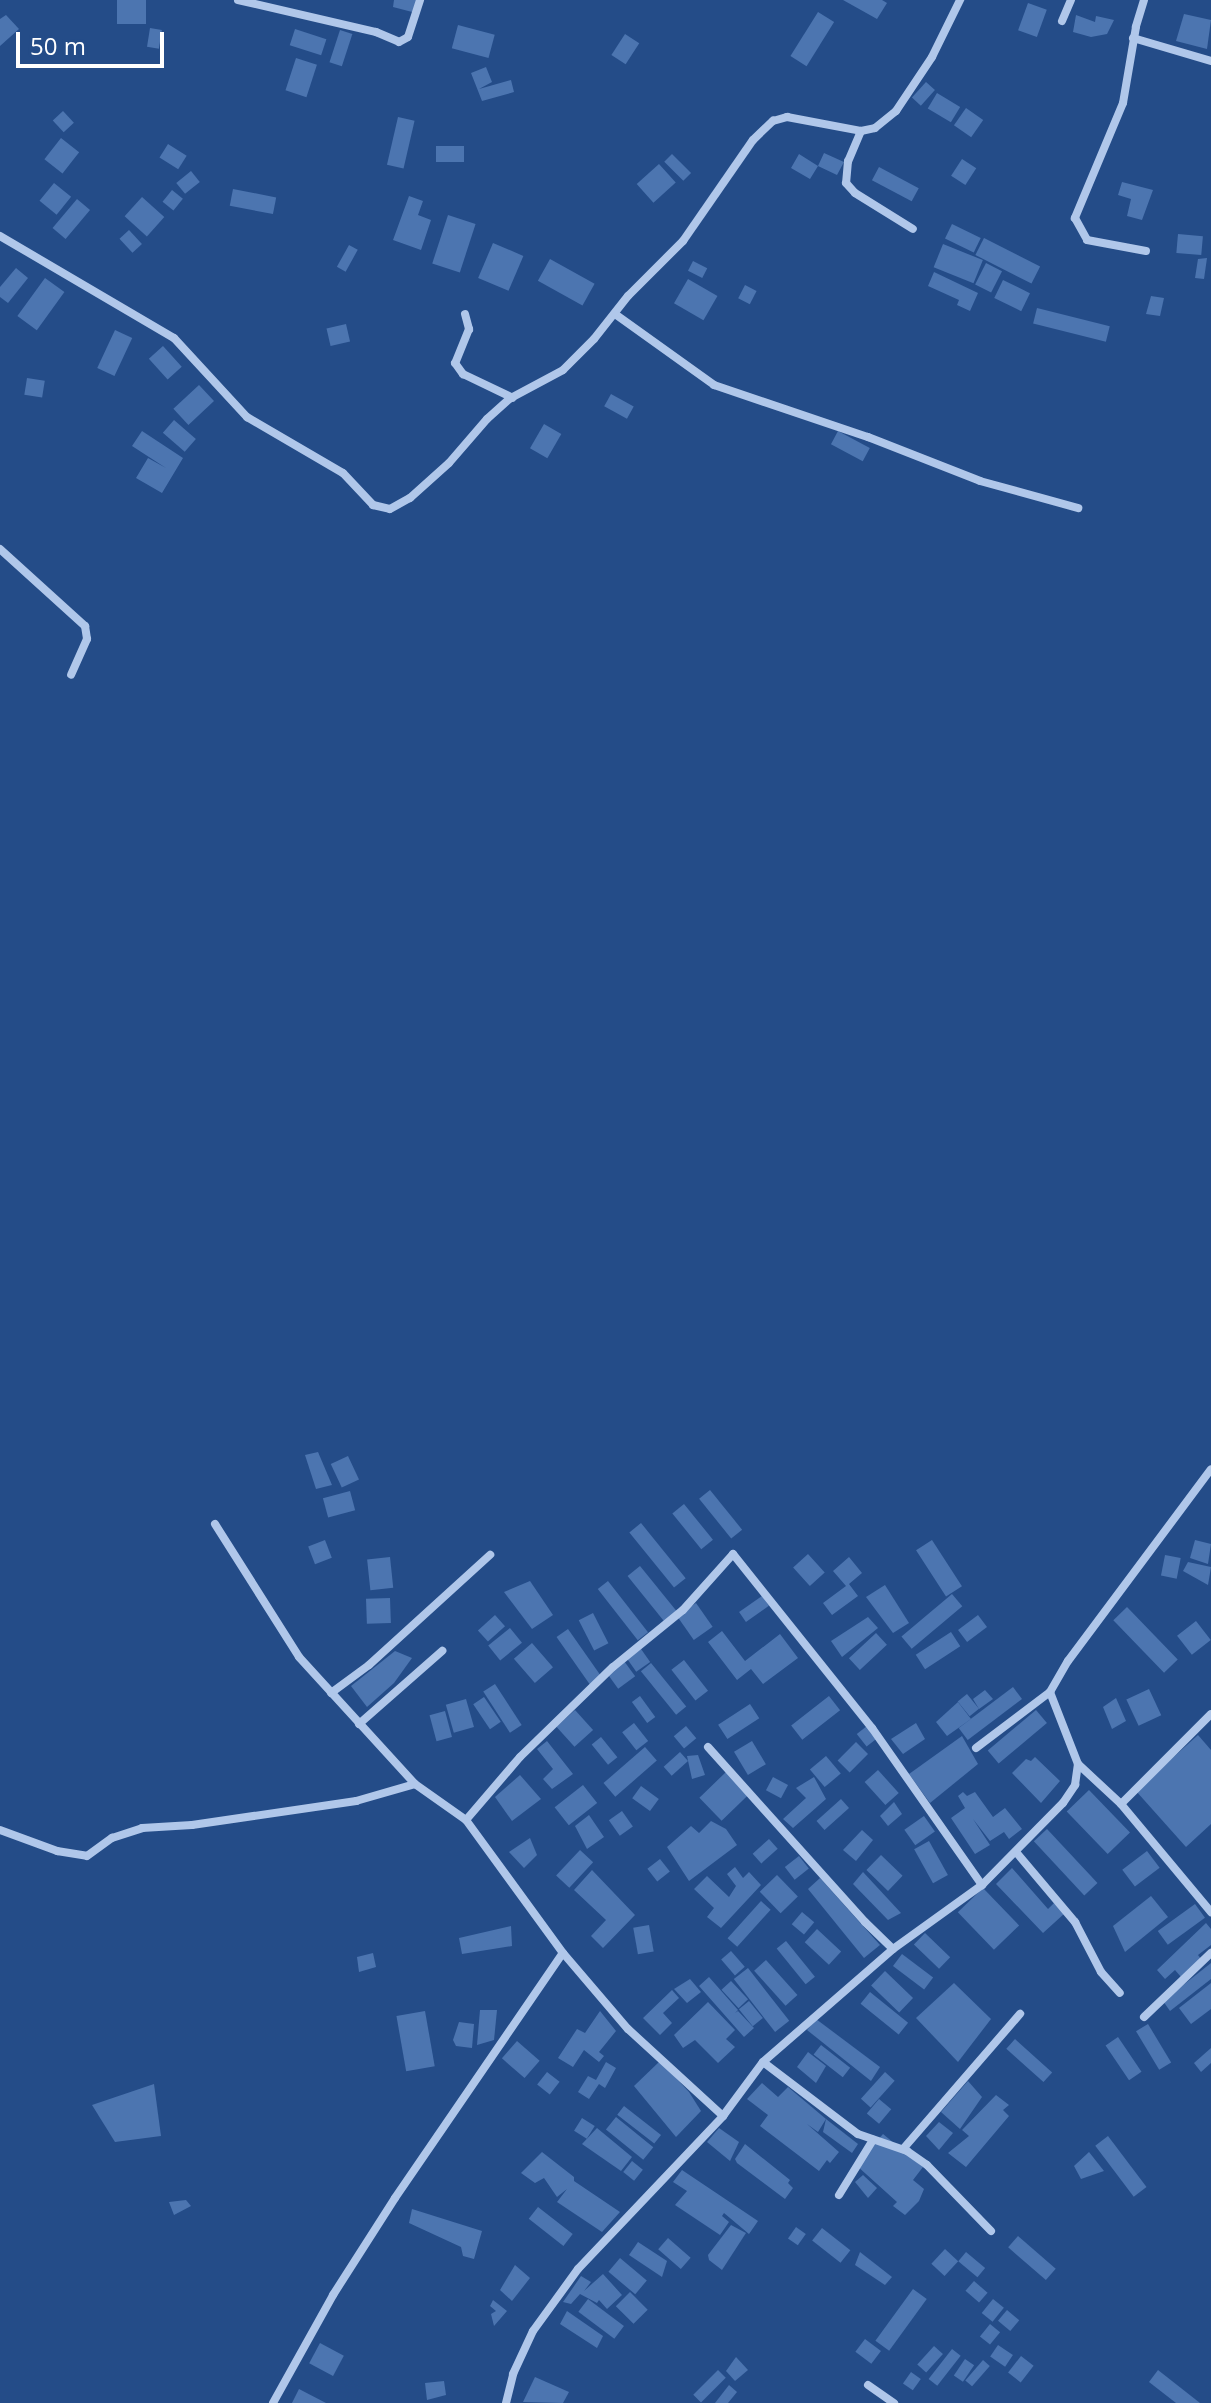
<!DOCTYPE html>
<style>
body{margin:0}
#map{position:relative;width:1211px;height:2403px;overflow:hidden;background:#244c88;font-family:"Open Sans",sans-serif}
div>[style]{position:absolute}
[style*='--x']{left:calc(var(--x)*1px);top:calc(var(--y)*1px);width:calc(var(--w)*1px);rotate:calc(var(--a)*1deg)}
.building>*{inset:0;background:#4c75b0;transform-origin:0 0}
.street>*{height:8px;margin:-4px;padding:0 4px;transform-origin:4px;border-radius:4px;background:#b0c7ea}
span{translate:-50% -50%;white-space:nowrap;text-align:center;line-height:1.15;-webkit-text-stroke:6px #244c88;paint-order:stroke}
.scale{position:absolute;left:16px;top:32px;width:148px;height:36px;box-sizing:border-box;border:4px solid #fff;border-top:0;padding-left:10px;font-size:24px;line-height:28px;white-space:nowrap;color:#fff;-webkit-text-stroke:6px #244c88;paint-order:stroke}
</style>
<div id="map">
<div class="building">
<div style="left:117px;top:0;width:29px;height:24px"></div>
<div style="clip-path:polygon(394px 0,419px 0,416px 13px,393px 7px)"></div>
<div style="clip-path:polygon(843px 0,882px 0,887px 3px,877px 19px)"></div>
<div style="left:1028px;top:3px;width:20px;height:29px;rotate:20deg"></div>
<div style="left:818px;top:12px;width:19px;height:52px;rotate:32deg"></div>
<div style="clip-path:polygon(1184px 14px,1211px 20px,1207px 49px,1176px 41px)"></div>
<div style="clip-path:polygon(6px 15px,19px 29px,0 46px,0 19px)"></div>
<div style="clip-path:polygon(1076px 15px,1095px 22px,1096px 16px,1114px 20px,1107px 34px,1091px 37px,1073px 32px)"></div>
<div style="left:458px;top:25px;width:38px;height:24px;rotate:15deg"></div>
<div style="left:150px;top:28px;width:12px;height:19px;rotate:9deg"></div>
<div style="left:295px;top:29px;width:33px;height:17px;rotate:18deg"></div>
<div style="left:340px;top:30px;width:13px;height:34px;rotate:18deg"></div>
<div style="left:625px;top:34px;width:17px;height:25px;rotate:33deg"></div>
<div style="left:296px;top:58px;width:22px;height:34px;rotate:18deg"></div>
<div style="clip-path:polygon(486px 67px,492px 82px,479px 89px,511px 80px,514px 92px,482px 101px,471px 73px)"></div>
<div style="left:926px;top:82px;width:12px;height:21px;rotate:42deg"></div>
<div style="left:937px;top:93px;width:27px;height:18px;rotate:31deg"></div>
<div style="left:966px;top:108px;width:21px;height:21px;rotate:35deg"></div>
<div style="left:63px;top:111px;width:16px;height:14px;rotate:47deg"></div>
<div style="left:398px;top:117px;width:17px;height:49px;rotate:13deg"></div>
<div style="left:61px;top:138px;width:23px;height:27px;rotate:38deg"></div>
<div style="left:168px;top:144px;width:22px;height:16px;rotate:32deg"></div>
<div style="left:436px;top:146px;width:28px;height:16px"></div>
<div style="clip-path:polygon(824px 153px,844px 162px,837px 175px,818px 166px,810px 179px,791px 168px,799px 154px,818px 166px)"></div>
<div style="left:672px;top:154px;width:27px;height:11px;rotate:45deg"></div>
<div style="left:962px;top:159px;width:17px;height:20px;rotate:33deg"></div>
<div style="left:659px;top:164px;width:25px;height:30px;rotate:48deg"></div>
<div style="left:879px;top:167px;width:45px;height:15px;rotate:28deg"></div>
<div style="left:191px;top:171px;width:14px;height:19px;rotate:51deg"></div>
<div style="clip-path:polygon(1122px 182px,1153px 190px,1142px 220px,1127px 216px,1131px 199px,1118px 195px)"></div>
<div style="left:54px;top:183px;width:22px;height:23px;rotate:39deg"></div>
<div style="left:233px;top:189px;width:44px;height:17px;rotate:11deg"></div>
<div style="left:172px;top:190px;width:14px;height:15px;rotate:39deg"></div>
<div style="clip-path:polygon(409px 196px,423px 201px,418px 215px,431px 220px,421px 250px,393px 240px)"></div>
<div style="left:142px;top:197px;width:30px;height:26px;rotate:42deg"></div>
<div style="left:77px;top:199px;width:17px;height:38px;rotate:40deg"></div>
<div style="left:448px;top:215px;width:29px;height:51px;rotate:18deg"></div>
<div style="left:952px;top:224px;width:32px;height:16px;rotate:26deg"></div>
<div style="left:129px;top:230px;width:19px;height:13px;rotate:47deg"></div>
<div style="left:1178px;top:234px;width:25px;height:19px;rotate:5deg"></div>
<div style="left:984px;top:238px;width:63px;height:19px;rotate:27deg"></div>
<div style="left:493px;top:243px;width:33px;height:38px;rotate:23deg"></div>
<div style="left:943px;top:244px;width:43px;height:25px;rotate:22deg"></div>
<div style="left:349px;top:245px;width:10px;height:25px;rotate:29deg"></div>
<div style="clip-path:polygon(1207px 258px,1204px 279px,1195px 278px,1198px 259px)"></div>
<div style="left:550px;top:259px;width:51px;height:25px;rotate:29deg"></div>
<div style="left:693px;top:261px;width:16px;height:11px;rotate:27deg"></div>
<div style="left:986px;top:263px;width:18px;height:24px;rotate:27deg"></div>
<div style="clip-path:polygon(16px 268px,28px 278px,8px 303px,0 297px,0 287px)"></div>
<div style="clip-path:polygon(934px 272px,978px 293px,970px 311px,957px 305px,959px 300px,928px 286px)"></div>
<div style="left:45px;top:278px;width:24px;height:47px;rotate:36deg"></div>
<div style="left:688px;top:279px;width:34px;height:28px;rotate:30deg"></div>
<div style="left:1003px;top:280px;width:30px;height:20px;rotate:26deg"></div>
<div style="left:745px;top:285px;width:13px;height:15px;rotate:27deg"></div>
<div style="clip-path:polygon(1151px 296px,1164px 298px,1160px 316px,1146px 314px)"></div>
<div style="left:1037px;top:308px;width:75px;height:16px;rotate:14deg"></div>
<div style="left:346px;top:324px;width:18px;height:20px;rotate:77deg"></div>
<div style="left:115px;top:330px;width:19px;height:42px;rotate:25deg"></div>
<div style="left:163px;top:346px;width:28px;height:19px;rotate:48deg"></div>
<div style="left:27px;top:378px;width:18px;height:17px;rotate:9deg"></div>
<div style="left:199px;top:385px;width:22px;height:35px;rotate:47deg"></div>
<div style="left:611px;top:394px;width:26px;height:14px;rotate:29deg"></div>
<div style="left:174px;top:420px;width:29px;height:17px;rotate:41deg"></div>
<div style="left:544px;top:424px;width:20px;height:28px;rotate:30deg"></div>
<div style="clip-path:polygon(142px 431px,183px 458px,162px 493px,136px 478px,148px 458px,166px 468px,132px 446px)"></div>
<div style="left:838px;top:431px;width:36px;height:15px;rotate:28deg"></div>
<div style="clip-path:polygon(318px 1452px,332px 1485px,316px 1489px,305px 1455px)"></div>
<div style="left:348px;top:1456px;width:26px;height:19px;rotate:65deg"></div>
<div style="left:710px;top:1490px;width:51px;height:14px;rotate:51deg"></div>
<div style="left:350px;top:1491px;width:20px;height:28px;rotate:75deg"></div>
<div style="left:684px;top:1504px;width:46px;height:15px;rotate:51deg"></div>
<div style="left:641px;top:1523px;width:71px;height:15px;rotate:51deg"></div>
<div style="left:325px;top:1540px;width:19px;height:18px;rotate:69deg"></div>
<div style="left:932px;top:1540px;width:55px;height:19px;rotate:57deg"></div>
<div style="clip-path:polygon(1195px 1540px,1211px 1544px,1208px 1564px,1190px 1558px)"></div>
<div style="left:808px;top:1554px;width:25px;height:20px;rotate:48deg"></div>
<div style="left:1165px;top:1555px;width:16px;height:21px;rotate:11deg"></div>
<div style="left:390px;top:1557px;width:31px;height:23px;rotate:84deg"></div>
<div style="clip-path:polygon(849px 1557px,862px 1573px,849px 1584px,858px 1596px,832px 1615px,823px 1603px,846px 1586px,833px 1571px)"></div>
<div style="clip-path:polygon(1188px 1562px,1211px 1567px,1208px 1585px,1183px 1571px)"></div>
<div style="left:640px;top:1566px;width:58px;height:16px;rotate:51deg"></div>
<div style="clip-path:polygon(530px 1581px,553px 1615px,532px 1629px,504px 1592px)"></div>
<div style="left:608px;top:1581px;width:65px;height:13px;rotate:52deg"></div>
<div style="clip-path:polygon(885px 1585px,909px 1623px,893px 1633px,866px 1597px)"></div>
<div style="left:952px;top:1594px;width:16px;height:66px;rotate:50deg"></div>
<div style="left:762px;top:1596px;width:12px;height:28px;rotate:55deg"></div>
<div style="left:390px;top:1598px;width:25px;height:24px;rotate:88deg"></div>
<div style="left:696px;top:1603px;width:29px;height:23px;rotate:55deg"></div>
<div style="left:1127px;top:1607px;width:73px;height:19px;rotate:46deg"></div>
<div style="left:593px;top:1613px;width:34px;height:16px;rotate:63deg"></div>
<div style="left:495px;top:1615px;width:15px;height:23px;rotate:48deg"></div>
<div style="left:978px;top:1615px;width:15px;height:25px;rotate:53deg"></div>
<div style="clip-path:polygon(868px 1617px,878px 1628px,842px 1657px,831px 1641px)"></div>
<div style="left:1196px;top:1621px;width:24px;height:24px;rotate:52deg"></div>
<div style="left:510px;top:1628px;width:19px;height:28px;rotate:51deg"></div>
<div style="left:568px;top:1629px;width:59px;height:14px;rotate:55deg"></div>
<div style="clip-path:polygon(722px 1631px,745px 1661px,780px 1634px,798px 1658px,763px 1684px,751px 1669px,737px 1680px,708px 1642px)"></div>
<div style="left:951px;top:1632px;width:17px;height:42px;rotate:57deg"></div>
<div style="left:876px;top:1633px;width:16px;height:37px;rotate:47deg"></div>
<div style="left:532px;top:1643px;width:32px;height:24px;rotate:49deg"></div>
<div style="left:641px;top:1649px;width:16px;height:17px;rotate:55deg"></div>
<div style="clip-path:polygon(395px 1651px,412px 1658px,394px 1683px,367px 1707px,351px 1686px)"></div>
<div style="left:684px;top:1660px;width:39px;height:16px;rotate:52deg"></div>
<div style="left:624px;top:1661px;width:19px;height:21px;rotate:54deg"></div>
<div style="left:651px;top:1663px;width:56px;height:13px;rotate:51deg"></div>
<div style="left:495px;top:1684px;width:49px;height:14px;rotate:57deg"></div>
<div style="left:1013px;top:1687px;width:15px;height:68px;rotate:53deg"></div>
<div style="left:1149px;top:1689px;width:29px;height:25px;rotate:65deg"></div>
<div style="clip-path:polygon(985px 1690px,993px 1699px,979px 1709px,973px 1699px)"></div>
<div style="left:967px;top:1694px;width:19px;height:12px;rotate:51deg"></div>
<div style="left:640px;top:1696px;width:26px;height:10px;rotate:54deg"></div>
<div style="left:829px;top:1696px;width:18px;height:48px;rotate:52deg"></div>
<div style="left:484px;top:1697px;width:30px;height:13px;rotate:56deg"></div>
<div style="clip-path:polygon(1116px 1698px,1126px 1721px,1112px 1729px,1103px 1707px)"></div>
<div style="left:466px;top:1699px;width:29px;height:21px;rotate:74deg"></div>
<div style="clip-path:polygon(958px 1702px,971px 1719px,947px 1736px,936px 1722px)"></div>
<div style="left:750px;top:1704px;width:17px;height:38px;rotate:57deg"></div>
<div style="left:575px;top:1710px;width:27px;height:25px;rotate:48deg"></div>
<div style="left:1036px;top:1710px;width:17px;height:63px;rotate:50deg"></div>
<div style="left:445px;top:1711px;width:27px;height:16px;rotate:75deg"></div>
<div style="left:634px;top:1723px;width:23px;height:15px;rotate:52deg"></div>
<div style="clip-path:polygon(916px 1723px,925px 1739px,903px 1754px,891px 1739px)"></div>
<div style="left:686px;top:1726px;width:16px;height:16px;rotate:50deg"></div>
<div style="left:867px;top:1726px;width:16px;height:13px;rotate:52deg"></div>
<div style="clip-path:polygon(1198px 1735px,1211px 1750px,1211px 1824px,1186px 1847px,1136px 1791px)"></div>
<div style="clip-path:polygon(962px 1736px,978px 1764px,930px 1803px,909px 1774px)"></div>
<div style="left:601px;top:1737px;width:26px;height:12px;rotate:51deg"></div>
<div style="clip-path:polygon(547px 1741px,573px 1774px,552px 1789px,543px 1779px,553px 1769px,537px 1749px)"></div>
<div style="left:752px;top:1741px;width:27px;height:21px;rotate:59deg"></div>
<div style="left:856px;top:1742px;width:17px;height:26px;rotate:45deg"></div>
<div style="left:645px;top:1747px;width:18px;height:55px;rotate:49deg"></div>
<div style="left:680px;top:1752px;width:12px;height:22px;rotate:48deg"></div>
<div style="clip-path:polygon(698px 1755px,705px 1775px,692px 1779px,687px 1756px)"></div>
<div style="left:826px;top:1756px;width:23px;height:21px;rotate:50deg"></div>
<div style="clip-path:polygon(1035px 1757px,1060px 1781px,1041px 1803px,1012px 1773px,1026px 1759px,1031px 1761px)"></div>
<div style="left:878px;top:1770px;width:31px;height:18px;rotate:48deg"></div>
<div style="left:726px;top:1772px;width:32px;height:37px;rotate:46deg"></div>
<div style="clip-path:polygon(520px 1775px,541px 1799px,512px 1821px,495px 1797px)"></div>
<div style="left:773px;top:1777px;width:17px;height:15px;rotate:28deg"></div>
<div style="clip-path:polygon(814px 1777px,826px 1799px,793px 1828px,783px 1819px,806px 1798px,796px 1788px)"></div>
<div style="left:583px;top:1785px;width:23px;height:36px;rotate:52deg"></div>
<div style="left:641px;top:1786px;width:22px;height:15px;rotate:36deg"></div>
<div style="left:1089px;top:1790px;width:59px;height:31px;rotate:46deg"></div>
<div style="clip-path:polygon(963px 1792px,967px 1796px,975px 1792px,993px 1817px,1005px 1808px,1022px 1829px,1009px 1839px,1004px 1832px,990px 1841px,973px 1819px,990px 1845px,975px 1854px,951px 1818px,965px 1808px,958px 1796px)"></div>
<div style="left:841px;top:1799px;width:12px;height:33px;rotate:48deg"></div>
<div style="clip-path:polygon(894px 1802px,902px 1814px,888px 1826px,880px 1816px)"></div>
<div style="left:622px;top:1811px;width:19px;height:16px;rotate:55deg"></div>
<div style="clip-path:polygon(589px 1815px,604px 1837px,587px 1849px,575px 1826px)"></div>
<div style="left:924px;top:1816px;width:19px;height:24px;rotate:55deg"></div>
<div style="clip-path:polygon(711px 1821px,726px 1829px,737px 1845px,689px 1881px,667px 1847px,691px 1826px,699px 1833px)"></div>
<div style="left:1047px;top:1829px;width:74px;height:18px;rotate:47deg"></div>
<div style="clip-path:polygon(862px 1830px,873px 1840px,856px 1861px,843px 1850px)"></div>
<div style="clip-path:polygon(530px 1838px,537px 1855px,524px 1868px,509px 1852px)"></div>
<div style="left:769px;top:1839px;width:13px;height:22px;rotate:48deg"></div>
<div style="left:929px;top:1841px;width:39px;height:17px;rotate:61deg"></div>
<div style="left:580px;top:1850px;width:18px;height:35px;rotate:43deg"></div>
<div style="left:1147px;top:1851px;width:21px;height:31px;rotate:53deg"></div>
<div style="left:881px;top:1855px;width:30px;height:21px;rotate:44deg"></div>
<div style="left:799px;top:1856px;width:16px;height:18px;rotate:52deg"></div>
<div style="left:660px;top:1859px;width:16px;height:16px;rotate:52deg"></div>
<div style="clip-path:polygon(735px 1867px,743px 1878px,749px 1872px,761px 1885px,721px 1928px,707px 1917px,714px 1908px,694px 1889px,707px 1876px,729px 1897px,736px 1886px,727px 1874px)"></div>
<div style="clip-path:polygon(1012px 1868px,1048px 1909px,1054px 1903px,1065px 1913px,1043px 1933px,996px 1884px)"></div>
<div style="clip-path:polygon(592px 1870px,635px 1915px,603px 1948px,591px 1936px,606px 1920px,574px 1890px)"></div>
<div style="clip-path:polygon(863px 1872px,901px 1913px,888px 1920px,853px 1884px)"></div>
<div style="left:777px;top:1875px;width:30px;height:24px;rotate:46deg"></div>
<div style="clip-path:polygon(820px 1878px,880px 1945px,864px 1958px,808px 1889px)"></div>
<div style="left:983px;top:1888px;width:52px;height:35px;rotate:46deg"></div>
<div style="clip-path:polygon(1151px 1896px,1168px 1917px,1125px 1952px,1113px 1926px)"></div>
<div style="left:761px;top:1901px;width:13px;height:50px;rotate:42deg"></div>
<div style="left:1195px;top:1904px;width:17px;height:46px;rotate:54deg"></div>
<div style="left:802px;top:1912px;width:16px;height:16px;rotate:40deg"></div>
<div style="clip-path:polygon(1206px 1923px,1211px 1929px,1211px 1945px,1198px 1955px,1201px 1959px,1181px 1977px,1175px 1970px,1165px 1979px,1157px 1970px)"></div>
<div style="left:649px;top:1925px;width:27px;height:16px;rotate:80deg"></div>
<div style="clip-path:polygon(511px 1926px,512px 1946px,462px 1954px,459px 1938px)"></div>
<div style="left:817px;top:1929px;width:33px;height:18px;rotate:43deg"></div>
<div style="left:925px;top:1933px;width:35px;height:16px;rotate:44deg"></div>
<div style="left:786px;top:1941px;width:46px;height:12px;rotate:51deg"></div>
<div style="left:731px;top:1951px;width:21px;height:13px;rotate:49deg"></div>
<div style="clip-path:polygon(373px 1953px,376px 1967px,359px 1972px,357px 1957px)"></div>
<div style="left:902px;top:1954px;width:39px;height:15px;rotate:37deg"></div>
<div style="left:766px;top:1960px;width:47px;height:16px;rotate:48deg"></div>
<div style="clip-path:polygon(1211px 1963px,1211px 1979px,1170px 2011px,1163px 2001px)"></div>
<div style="left:748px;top:1968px;width:67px;height:18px;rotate:52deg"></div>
<div style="left:885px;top:1971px;width:39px;height:20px;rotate:44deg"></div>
<div style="clip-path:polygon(709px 1977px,738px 2010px,735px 2013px,738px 2011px,754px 2028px,744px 2037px,699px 1986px)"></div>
<div style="clip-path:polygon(690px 1979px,701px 1992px,687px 2003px,674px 1989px)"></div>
<div style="left:731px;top:1981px;width:25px;height:13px;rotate:47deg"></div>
<div style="clip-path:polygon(954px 1983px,991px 2019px,958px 2062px,916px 2018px)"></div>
<div style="clip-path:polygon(1211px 1983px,1211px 2009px,1191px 2024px,1179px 2008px)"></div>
<div style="clip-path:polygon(672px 1990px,679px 1998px,663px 2013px,672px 2023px,660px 2035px,643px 2018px)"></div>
<div style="left:870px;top:1992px;width:49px;height:15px;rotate:39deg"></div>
<div style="left:749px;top:2001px;width:22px;height:13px;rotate:51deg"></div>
<div style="clip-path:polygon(708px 2002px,735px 2030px,726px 2039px,735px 2047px,718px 2063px,695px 2040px,683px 2048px,674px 2035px)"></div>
<div style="clip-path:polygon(480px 2010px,497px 2010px,494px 2040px,477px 2045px)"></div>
<div style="left:425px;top:2011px;width:56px;height:29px;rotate:80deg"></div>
<div style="clip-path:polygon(600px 2011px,616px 2031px,599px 2052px,604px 2056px,599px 2062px,584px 2050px,573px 2067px,558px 2058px,577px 2029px,585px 2033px)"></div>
<div style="clip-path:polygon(816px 2019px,880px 2067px,871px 2081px,807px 2030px)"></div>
<div style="clip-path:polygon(459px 2022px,474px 2024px,472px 2048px,456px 2046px,453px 2040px)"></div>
<div style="left:1148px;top:2024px;width:45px;height:14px;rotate:59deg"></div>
<div style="left:1118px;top:2037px;width:42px;height:15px;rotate:56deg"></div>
<div style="left:1015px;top:2039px;width:50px;height:13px;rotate:42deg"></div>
<div style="left:517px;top:2041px;width:30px;height:23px;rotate:41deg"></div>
<div style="left:821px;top:2045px;width:37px;height:12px;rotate:38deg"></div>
<div style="clip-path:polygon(1211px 2048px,1211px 2063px,1201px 2072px,1194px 2063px)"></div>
<div style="clip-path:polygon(808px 2052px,826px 2066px,816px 2083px,797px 2067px)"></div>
<div style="clip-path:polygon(660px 2061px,689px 2092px,701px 2111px,676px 2137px,634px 2086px)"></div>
<div style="clip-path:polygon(606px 2062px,616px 2068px,605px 2088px,599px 2084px,589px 2099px,578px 2092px,588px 2076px,596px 2080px)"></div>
<div style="left:547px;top:2072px;width:16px;height:16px;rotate:38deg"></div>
<div style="left:885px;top:2072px;width:13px;height:36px;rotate:42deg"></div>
<div style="clip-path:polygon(968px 2081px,982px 2097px,960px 2129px,941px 2112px)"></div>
<div style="clip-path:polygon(762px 2083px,778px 2097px,788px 2087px,826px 2119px,818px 2132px,807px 2124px,839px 2152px,830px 2163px,827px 2160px,819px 2171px,760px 2126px,768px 2115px,747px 2099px)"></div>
<div style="clip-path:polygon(154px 2084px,161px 2136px,115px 2142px,92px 2105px)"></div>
<div style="clip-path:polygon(996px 2095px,1009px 2105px,1003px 2110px,1009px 2116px,966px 2167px,948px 2153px,969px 2136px,962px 2130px)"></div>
<div style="left:879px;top:2099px;width:16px;height:19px;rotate:40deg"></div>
<div style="left:624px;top:2106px;width:47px;height:11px;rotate:38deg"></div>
<div style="left:616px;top:2117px;width:48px;height:16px;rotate:39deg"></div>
<div style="left:582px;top:2118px;width:15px;height:15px;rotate:32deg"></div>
<div style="clip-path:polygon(826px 2119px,858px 2144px,852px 2153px,823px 2132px)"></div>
<div style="clip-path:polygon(939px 2122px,953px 2133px,939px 2150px,926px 2136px)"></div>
<div style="clip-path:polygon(597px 2128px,632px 2157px,621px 2171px,582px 2144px)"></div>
<div style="clip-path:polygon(719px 2128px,739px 2142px,730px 2161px,707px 2142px)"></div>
<div style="clip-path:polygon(883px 2134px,923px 2167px,913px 2180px,924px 2189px,919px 2201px,905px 2215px,893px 2206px,897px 2202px,856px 2165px)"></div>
<div style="left:1108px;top:2136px;width:64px;height:16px;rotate:53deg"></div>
<div style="clip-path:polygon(745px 2144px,790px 2180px,788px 2183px,793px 2188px,785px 2199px,737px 2163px,735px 2159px)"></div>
<div style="clip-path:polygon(542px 2152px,574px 2177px,574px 2181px,620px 2212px,602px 2232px,557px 2202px,567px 2189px,557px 2197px,544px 2178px,535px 2183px,521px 2173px)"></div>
<div style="clip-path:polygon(1089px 2152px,1104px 2171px,1081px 2179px,1074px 2166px)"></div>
<div style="left:632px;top:2161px;width:14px;height:14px;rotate:39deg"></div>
<div style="clip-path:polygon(682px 2170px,758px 2221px,749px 2234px,724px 2213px,722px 2216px,729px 2222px,720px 2235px,675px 2205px,687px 2191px,673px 2182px)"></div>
<div style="clip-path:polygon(863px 2175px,877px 2188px,868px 2198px,855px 2182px)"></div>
<div style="clip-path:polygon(186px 2200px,191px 2206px,174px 2215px,169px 2202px)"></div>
<div style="left:538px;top:2207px;width:44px;height:15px;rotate:38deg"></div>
<div style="clip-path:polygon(412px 2209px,482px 2231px,474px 2259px,463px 2256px,461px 2247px,409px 2223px)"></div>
<div style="clip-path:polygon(731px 2225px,746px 2233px,722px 2270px,709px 2260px,708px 2255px)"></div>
<div style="left:796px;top:2227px;width:12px;height:14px;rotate:35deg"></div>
<div style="left:822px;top:2228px;width:36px;height:16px;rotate:38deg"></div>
<div style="left:1018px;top:2236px;width:50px;height:15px;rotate:41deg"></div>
<div style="left:668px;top:2238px;width:30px;height:15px;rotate:41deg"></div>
<div style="clip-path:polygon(638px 2242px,667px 2261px,662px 2277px,629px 2255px)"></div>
<div style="left:945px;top:2249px;width:18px;height:20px;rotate:43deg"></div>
<div style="clip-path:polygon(860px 2252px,892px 2277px,885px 2285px,855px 2265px)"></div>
<div style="left:966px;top:2252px;width:25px;height:12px;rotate:40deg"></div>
<div style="left:620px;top:2258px;width:35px;height:18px;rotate:40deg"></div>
<div style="clip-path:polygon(515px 2265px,530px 2278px,512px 2301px,500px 2290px)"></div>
<div style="clip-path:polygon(603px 2274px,622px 2295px,607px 2309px,599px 2300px,597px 2303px,580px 2294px,571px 2304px,563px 2302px,581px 2276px,591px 2282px,584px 2291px)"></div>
<div style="left:974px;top:2281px;width:18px;height:13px;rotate:41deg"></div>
<div style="left:913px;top:2289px;width:17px;height:64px;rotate:36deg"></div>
<div style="left:630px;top:2292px;width:25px;height:20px;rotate:45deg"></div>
<div style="left:588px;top:2299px;width:45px;height:16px;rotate:37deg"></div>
<div style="left:993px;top:2299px;width:14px;height:18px;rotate:39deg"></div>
<div style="clip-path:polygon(493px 2300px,507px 2311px,494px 2326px,491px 2314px,496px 2311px,490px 2306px)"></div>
<div style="left:1007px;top:2310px;width:16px;height:14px;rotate:40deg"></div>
<div style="clip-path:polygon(567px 2311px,603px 2336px,597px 2348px,560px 2324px)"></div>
<div style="left:990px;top:2324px;width:13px;height:16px;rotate:39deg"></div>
<div style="left:865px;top:2339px;width:20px;height:16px;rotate:37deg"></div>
<div style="left:320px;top:2343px;width:27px;height:23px;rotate:28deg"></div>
<div style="left:998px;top:2345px;width:18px;height:14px;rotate:34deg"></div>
<div style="left:934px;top:2346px;width:12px;height:25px;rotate:42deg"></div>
<div style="left:952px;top:2349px;width:11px;height:38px;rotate:38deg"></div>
<div style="left:1021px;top:2356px;width:16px;height:21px;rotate:38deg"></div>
<div style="clip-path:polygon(736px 2357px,748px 2370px,735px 2381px,726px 2371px)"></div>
<div style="left:965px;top:2359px;width:11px;height:20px;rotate:34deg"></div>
<div style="left:983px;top:2360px;width:9px;height:27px;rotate:41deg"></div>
<div style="left:718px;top:2370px;width:11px;height:35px;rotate:45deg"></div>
<div style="clip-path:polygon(1158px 2370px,1200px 2403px,1176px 2403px,1149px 2382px)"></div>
<div style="left:911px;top:2372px;width:12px;height:14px;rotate:35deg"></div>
<div style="clip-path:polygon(535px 2377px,569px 2392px,563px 2403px,523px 2402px)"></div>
<div style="clip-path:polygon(444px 2381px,446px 2395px,427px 2400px,425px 2383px)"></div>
<div style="clip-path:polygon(729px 2385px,737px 2392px,728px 2403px,715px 2403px)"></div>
<div style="clip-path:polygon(299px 2389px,326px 2403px,292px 2403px)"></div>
</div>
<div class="street">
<div style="--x:238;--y:0;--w:142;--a:13.1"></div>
<div style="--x:376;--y:32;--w:25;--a:23"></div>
<div style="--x:399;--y:42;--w:10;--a:-29"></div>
<div style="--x:408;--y:37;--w:39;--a:-72"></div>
<div style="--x:1144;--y:0;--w:28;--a:107"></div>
<div style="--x:1136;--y:27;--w:77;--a:99.7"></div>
<div style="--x:1123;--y:103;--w:125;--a:112.7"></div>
<div style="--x:1075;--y:218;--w:25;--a:61"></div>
<div style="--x:1087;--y:240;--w:60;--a:10.6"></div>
<div style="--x:1062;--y:21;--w:23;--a:-67"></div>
<div style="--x:1133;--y:38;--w:81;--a:16.4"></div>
<div style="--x:861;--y:131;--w:33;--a:113"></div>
<div style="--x:848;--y:161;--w:22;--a:95"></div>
<div style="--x:846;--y:183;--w:13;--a:48"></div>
<div style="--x:855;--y:193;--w:68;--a:31.8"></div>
<div style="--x:0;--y:236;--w:202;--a:30.4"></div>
<div style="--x:174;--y:338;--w:108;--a:47.3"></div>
<div style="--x:247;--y:417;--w:111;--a:30.3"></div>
<div style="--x:343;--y:473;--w:44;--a:46.8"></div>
<div style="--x:373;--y:505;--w:17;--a:13"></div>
<div style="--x:390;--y:509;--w:23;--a:-29"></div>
<div style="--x:410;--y:498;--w:52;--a:-41.9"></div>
<div style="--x:449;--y:463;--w:58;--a:-49.2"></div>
<div style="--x:487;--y:419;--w:30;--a:-42"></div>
<div style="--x:509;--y:399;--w:61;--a:-28.2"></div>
<div style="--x:563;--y:370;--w:44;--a:-45"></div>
<div style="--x:594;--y:339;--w:55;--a:-51.7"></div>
<div style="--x:628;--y:296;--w:78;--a:-45"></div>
<div style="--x:683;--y:241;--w:123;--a:-55.3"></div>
<div style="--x:753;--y:140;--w:28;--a:-44"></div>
<div style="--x:773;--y:121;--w:15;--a:-16"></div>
<div style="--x:787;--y:117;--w:75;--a:10.7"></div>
<div style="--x:861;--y:131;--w:14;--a:-12"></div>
<div style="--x:875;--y:128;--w:27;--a:-39"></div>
<div style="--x:896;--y:111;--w:65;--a:-56.3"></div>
<div style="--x:932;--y:57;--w:64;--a:-63.8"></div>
<div style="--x:465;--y:314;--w:16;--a:75"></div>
<div style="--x:469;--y:329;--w:37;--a:112"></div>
<div style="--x:455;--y:363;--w:14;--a:54"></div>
<div style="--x:463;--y:374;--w:55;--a:25.6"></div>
<div style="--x:615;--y:314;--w:122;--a:35.6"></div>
<div style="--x:714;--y:385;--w:163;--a:18.7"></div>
<div style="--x:868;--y:437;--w:120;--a:21.4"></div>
<div style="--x:980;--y:481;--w:102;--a:15.4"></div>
<div style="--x:0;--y:549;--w:115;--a:42.2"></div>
<div style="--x:85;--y:626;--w:13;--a:81"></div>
<div style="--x:87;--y:639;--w:39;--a:114"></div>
<div style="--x:215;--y:1524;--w:157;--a:57.7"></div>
<div style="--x:299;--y:1657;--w:172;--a:47.6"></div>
<div style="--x:415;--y:1784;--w:62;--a:35.2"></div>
<div style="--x:466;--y:1820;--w:165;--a:53.9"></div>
<div style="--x:563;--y:1953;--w:100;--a:49.5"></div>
<div style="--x:628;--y:2029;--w:129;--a:42.5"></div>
<div style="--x:331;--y:1693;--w:47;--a:-36.4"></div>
<div style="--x:369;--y:1665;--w:164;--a:-42.3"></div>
<div style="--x:359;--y:1724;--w:111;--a:-41.3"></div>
<div style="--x:708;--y:1747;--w:235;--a:48.1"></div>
<div style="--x:865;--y:1922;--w:39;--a:44"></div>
<div style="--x:976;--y:1748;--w:93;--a:-37.1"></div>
<div style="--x:1078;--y:1764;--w:59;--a:42.9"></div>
<div style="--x:1121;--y:1804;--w:141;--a:50.2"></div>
<div style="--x:1121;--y:1804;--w:127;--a:-45"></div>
<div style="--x:466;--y:1820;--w:83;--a:-49.4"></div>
<div style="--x:520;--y:1757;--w:129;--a:-44.1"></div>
<div style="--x:613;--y:1667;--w:90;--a:-39.2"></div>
<div style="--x:683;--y:1610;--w:75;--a:-48.2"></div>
<div style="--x:733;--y:1554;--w:223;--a:51.4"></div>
<div style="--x:872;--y:1728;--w:192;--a:55"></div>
<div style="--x:0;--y:1830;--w:61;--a:20.2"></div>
<div style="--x:57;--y:1851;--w:30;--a:9"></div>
<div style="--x:87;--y:1856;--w:31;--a:-36"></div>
<div style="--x:112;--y:1838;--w:32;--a:-18"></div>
<div style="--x:142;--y:1828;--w:50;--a:-3.4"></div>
<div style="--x:192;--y:1825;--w:166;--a:-8.3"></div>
<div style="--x:356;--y:1801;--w:61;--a:-16.1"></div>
<div style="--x:1016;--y:1852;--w:92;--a:49.9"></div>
<div style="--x:1075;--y:1922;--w:56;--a:62.5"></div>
<div style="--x:1101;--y:1972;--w:28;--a:48"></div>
<div style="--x:1144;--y:2017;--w:93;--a:-43.7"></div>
<div style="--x:763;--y:2062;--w:119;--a:37.2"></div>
<div style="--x:858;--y:2134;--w:52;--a:19.1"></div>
<div style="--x:907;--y:2151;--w:24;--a:35"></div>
<div style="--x:927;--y:2165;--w:92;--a:45.9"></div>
<div style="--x:903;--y:2149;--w:179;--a:-49.1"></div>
<div style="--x:839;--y:2195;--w:65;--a:-58.3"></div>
<div style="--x:868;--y:2385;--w:32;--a:35"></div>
<div style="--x:273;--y:2403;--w:124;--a:-60.9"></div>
<div style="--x:333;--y:2295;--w:115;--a:-57.4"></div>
<div style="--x:395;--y:2198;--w:297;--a:-55.6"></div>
<div style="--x:506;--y:2403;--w:30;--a:-76"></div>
<div style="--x:513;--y:2374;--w:47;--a:-65.1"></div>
<div style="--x:533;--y:2331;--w:77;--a:-54"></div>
<div style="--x:578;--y:2269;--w:211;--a:-46.5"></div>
<div style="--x:723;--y:2116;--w:67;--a:-53.5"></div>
<div style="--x:763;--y:2062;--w:172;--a:-41"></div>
<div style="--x:893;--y:1949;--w:110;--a:-35.7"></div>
<div style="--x:982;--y:1885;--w:115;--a:-45.4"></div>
<div style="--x:1063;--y:1803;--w:22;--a:-56"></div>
<div style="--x:1075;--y:1785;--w:21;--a:-82"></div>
<div style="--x:1078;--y:1764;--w:77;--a:-111.3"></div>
<div style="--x:1050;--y:1692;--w:36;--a:-60"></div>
<div style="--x:1068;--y:1661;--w:239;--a:-53.3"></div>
</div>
<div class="scale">50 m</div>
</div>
